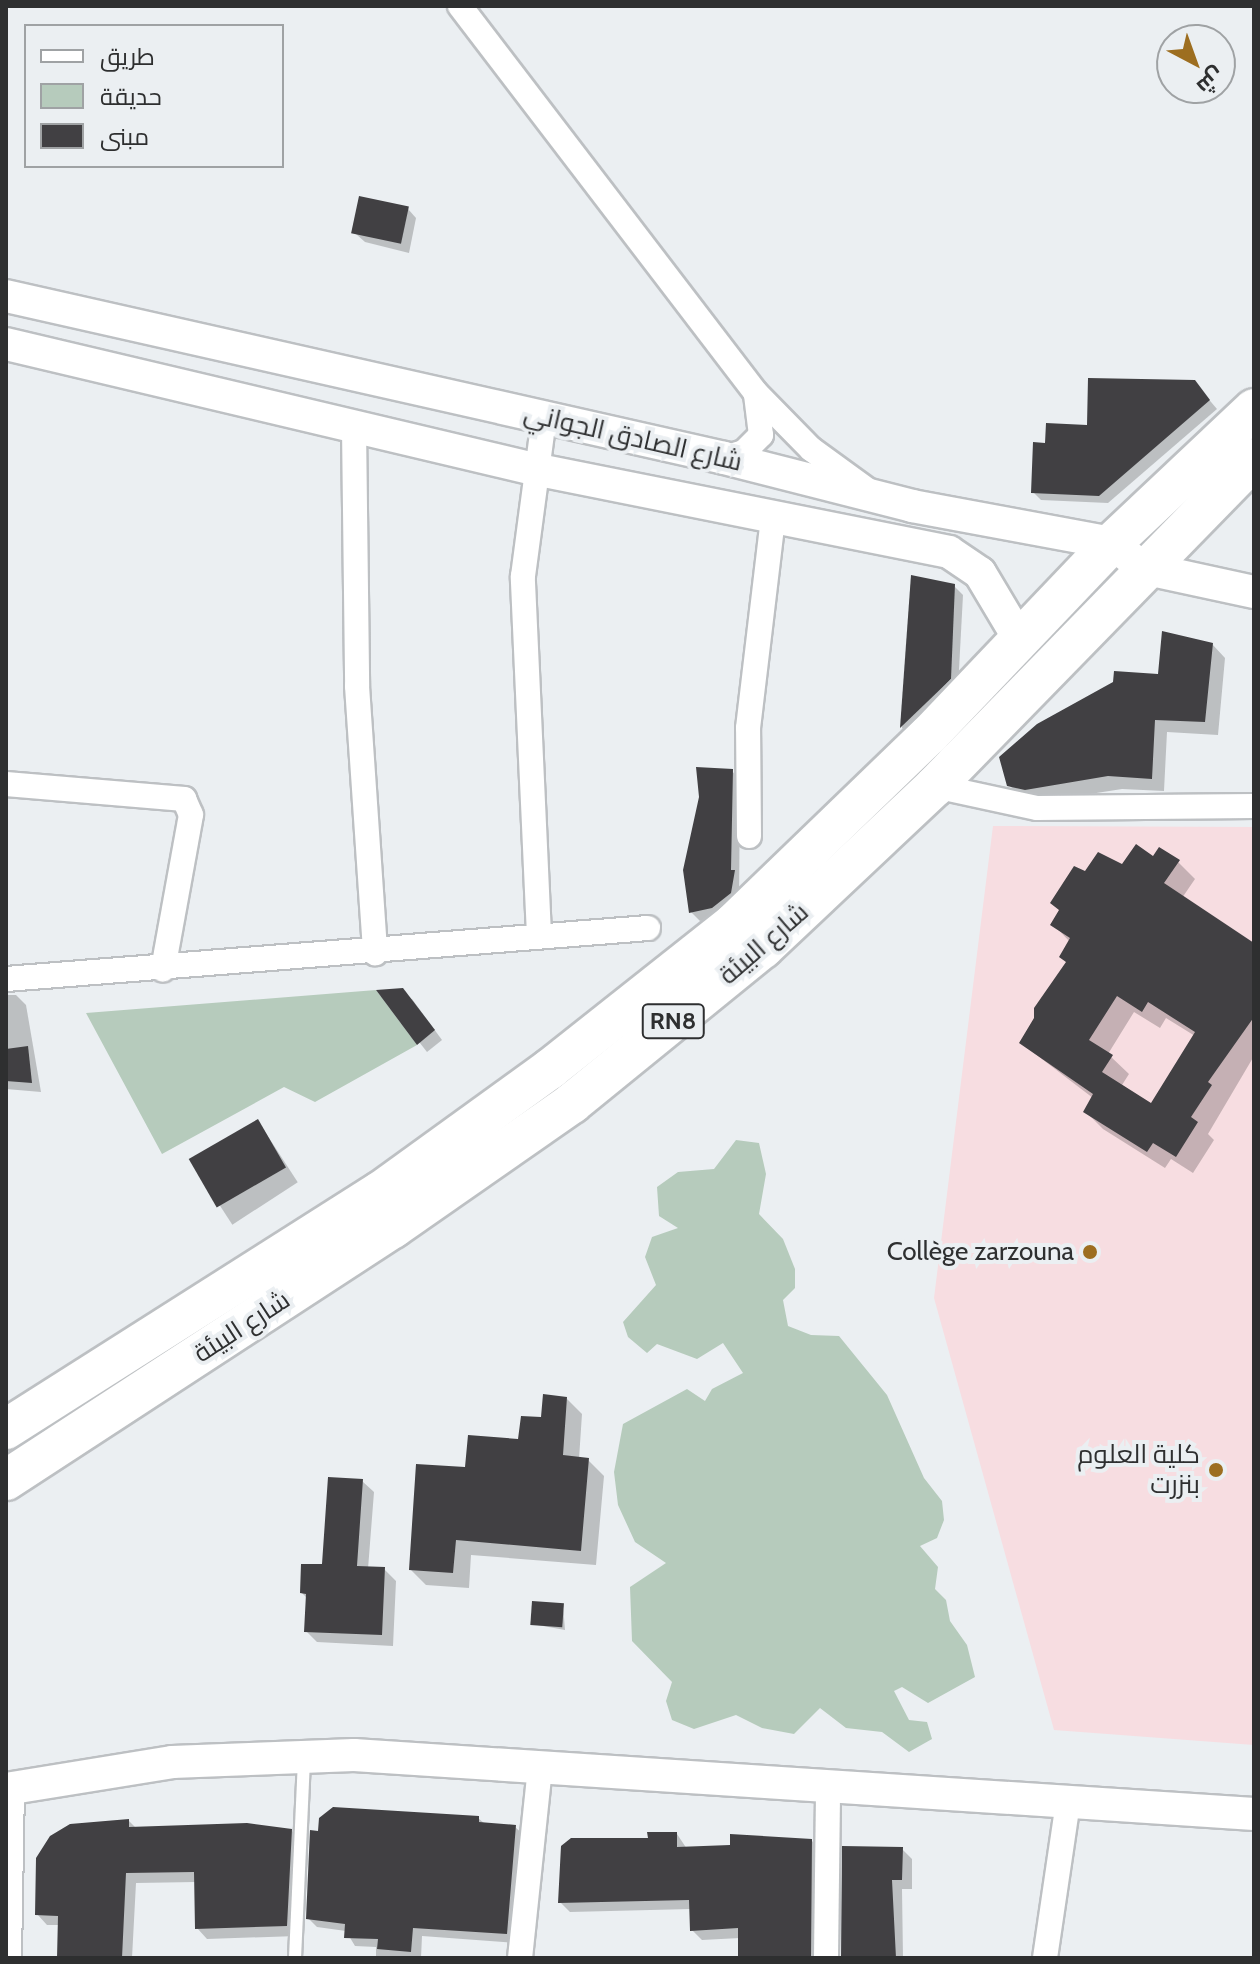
<!DOCTYPE html>
<meta charset="utf-8">
<style>
body{margin:0}
#map{position:relative;width:1260px;height:1964px;overflow:hidden;background:#ebeff2;font-family:Cabin,Cairo,sans-serif}
div>[style]{position:absolute}
[style*='--x']{left:calc(var(--x)*1px);top:calc(var(--y)*1px);width:calc(var(--w)*1px);rotate:calc(var(--a)*1deg)}
.education>*{inset:0;background:#f7dde1}
.green>*{inset:0;background:#b6cbbc}
.shadow>*{inset:0;background:#0003;transform-origin:0 0}
.building>*{inset:0;background:#414043;transform-origin:0 0}
.roads{filter:drop-shadow(2px 0 #bdc0c3) drop-shadow(-2px 0 #bdc0c3) drop-shadow(0 2px #bdc0c3) drop-shadow(0 -2px #bdc0c3)}
.service>*{height:12px;margin:-6px;padding:0 6px;transform-origin:6px;border-radius:6px;background:#fff}
.minor>*{height:24px;margin:-12px;padding:0 12px;transform-origin:12px;border-radius:12px;background:#fff}
.tertiary>*{height:32px;margin:-16px;padding:0 16px;transform-origin:16px;border-radius:16px;background:#fff}
.primary>*{height:40px;margin:-20px;padding:0 20px;transform-origin:20px;border-radius:20px;background:#fff}
.dots>*{width:22px;height:22px;translate:-50% -50%;box-sizing:border-box;border:4px solid #ebeff2;border-radius:50%}
span{translate:-50% -50%;white-space:nowrap;text-align:center;line-height:1.15;-webkit-text-stroke:8px #ebeff2;paint-order:stroke}
.shield-label span{padding:2px 6px;background:#ebeff2;border:2px solid;border-radius:6px;-webkit-text-stroke-width:0}
.shield-label{font-size:24px;color:#2e2f30;font-weight:700}
.street-label{font-size:26px;color:#2e2f30}
.poi-label{font-size:26px;color:#2e2f30}
.right{translate:-100% -50%;text-align:right}
.frame{position:absolute;inset:0;border:8px solid #2e2f30;pointer-events:none}
.legend{position:absolute;left:24px;top:24px;width:260px;height:144px;box-sizing:border-box;background:#ebeff2;border:2px solid #9fa2a4;margin:0;padding:10px 14px;list-style:none;font-size:24px;color:#2e2f30}
.legend li{display:flex;align-items:center;gap:16px;height:40px}
.legend b{width:40px;border:2px solid #9fa2a4}
.north{position:absolute;left:1156px;top:24px;width:80px;height:80px;box-sizing:border-box;background:#ebeff2;border:2px solid #9fa2a4;border-radius:50%;rotate:139deg;font-size:22px;font-weight:700;line-height:32px;text-align:center;color:#2e2f30}
.north::after{content:'';display:block;margin:auto;width:28px;height:36px;background:#9d6e20;clip-path:polygon(50% 0,100% 100%,50% 72%,0 100%)}
</style>
<div id="map">
<div class="education">
<div style="clip-path:polygon(993px 826px,1254px 827px,1254px 1745px,1054px 1730px,934px 1298px)"></div>
</div>
<div class="green">
<div style="clip-path:polygon(376px 990px,417px 1045px,315px 1102px,284px 1087px,162px 1154px,86px 1013px)"></div>
<div style="clip-path:polygon(736px 1140px,759px 1143px,766px 1174px,759px 1214px,783px 1239px,795px 1269px,795px 1288px,783px 1300px,788px 1326px,811px 1335px,839px 1336px,887px 1395px,924px 1478px,942px 1501px,944px 1520px,937px 1538px,920px 1546px,938px 1567px,935px 1589px,946px 1600px,950px 1621px,967px 1645px,975px 1677px,928px 1703px,902px 1687px,894px 1691px,909px 1720px,927px 1722px,932px 1739px,909px 1752px,882px 1732px,846px 1728px,820px 1708px,794px 1734px,762px 1728px,736px 1715px,694px 1729px,672px 1720px,666px 1701px,672px 1682px,632px 1641px,630px 1587px,666px 1563px,635px 1542px,618px 1505px,614px 1472px,623px 1424px,687px 1389px,705px 1401px,712px 1389px,743px 1373px,723px 1343px,697px 1359px,657px 1344px,647px 1353px,628px 1337px,623px 1322px,656px 1285px,645px 1257px,652px 1237px,678px 1228px,659px 1216px,657px 1187px,678px 1172px,714px 1169px)"></div>
</div>
<div class="shadow">
<div style="clip-path:polygon(408px 209px,416px 218px,409px 253px,365px 242px,356px 234px)"></div>
<div style="clip-path:polygon(1194px 382px,1217px 409px,1108px 503px,1041px 500px,1033px 492px,1089px 427px)"></div>
<div style="clip-path:polygon(913px 577px,954px 586px,963px 595px,958px 688px,910px 735px,902px 728px)"></div>
<div style="clip-path:polygon(1212px 644px,1225px 658px,1218px 735px,1167px 732px,1164px 791px,1122px 789px,1039px 802px,1023px 799px,1009px 785px,1160px 676px)"></div>
<div style="clip-path:polygon(732px 771px,740px 780px,739px 901px,721px 915px,700px 921px,691px 912px)"></div>
<div style="clip-path:polygon(evenodd,1153px 858px,1178px 862px,1195px 879px,1182px 898px,1254px 945px,1254px 1056px,1208px 1134px,1214px 1140px,1193px 1173px,1171px 1159px,1165px 1168px,1103px 1129px,1086px 1112px,1093px 1098px,1021px 1043px,1068px 963px,1070px 942px,1053px 924px,1085px 874px,1153px 858px,1134px 1012px,1160px 1028px,1166px 1018px,1195px 1036px,1152px 1105px,1122px 1085px,1129px 1074px,1108px 1054px,1134px 1012px)"></div>
<div style="clip-path:polygon(380px 992px,412px 999px,442px 1040px,427px 1052px)"></div>
<div style="clip-path:polygon(6px 995px,16px 995px,26px 1005px,41px 1092px,6px 1089px)"></div>
<div style="left:258px;top:1121px;width:73px;height:78px;rotate:57deg"></div>
<div style="clip-path:polygon(566px 1398px,582px 1414px,579px 1459px,588px 1460px,604px 1476px,596px 1565px,471px 1555px,469px 1588px,426px 1585px,411px 1570px,467px 1470px,520px 1441px)"></div>
<div style="clip-path:polygon(362px 1481px,374px 1492px,368px 1569px,384px 1569px,396px 1581px,393px 1646px,317px 1642px,306px 1631px,308px 1599px,302px 1593px,324px 1566px)"></div>
<div style="clip-path:polygon(563px 1605px,565px 1630px,532px 1624px)"></div>
<div style="clip-path:polygon(478px 1818px,485px 1824px,515px 1827px,525px 1836px,516px 1943px,422px 1936px,421px 1958px,376px 1958px,376px 1947px,355px 1946px,346px 1931px,317px 1927px,308px 1918px)"></div>
<div style="clip-path:polygon(129px 1821px,137px 1829px,291px 1830px,301px 1841px,297px 1936px,207px 1939px,197px 1928px,196px 1882px,136px 1883px,132px 1958px,59px 1958px,60px 1925px,47px 1925px,37px 1914px)"></div>
<div style="clip-path:polygon(677px 1834px,687px 1849px,812px 1841px,822px 1851px,820px 1958px,740px 1958px,740px 1938px,702px 1940px,692px 1930px,691px 1909px,570px 1912px,560px 1902px,650px 1840px)"></div>
<div style="clip-path:polygon(902px 1849px,912px 1859px,912px 1889px,902px 1889px,903px 1958px,843px 1958px)"></div>
</div>
<div class="building">
<div style="left:359px;top:196px;width:51px;height:38px;rotate:12deg"></div>
<div style="clip-path:polygon(1088px 378px,1195px 380px,1210px 400px,1099px 496px,1031px 493px,1033px 442px,1045px 443px,1046px 423px,1087px 425px)"></div>
<div style="clip-path:polygon(911px 575px,955px 584px,951px 679px,900px 728px)"></div>
<div style="clip-path:polygon(1162px 631px,1213px 643px,1205px 722px,1155px 720px,1152px 779px,1108px 776px,1025px 790px,1007px 786px,999px 757px,1037px 724px,1113px 682px,1114px 671px,1158px 674px)"></div>
<div style="clip-path:polygon(696px 767px,733px 769px,731px 870px,735px 870px,731px 893px,712px 908px,689px 913px,683px 870px,699px 797px)"></div>
<div style="clip-path:polygon(evenodd,1136px 844px,1153px 856px,1159px 847px,1180px 860px,1164px 883px,1254px 943px,1254px 1017px,1208px 1082px,1212px 1085px,1191px 1117px,1198px 1122px,1176px 1157px,1153px 1143px,1147px 1152px,1083px 1112px,1093px 1094px,1019px 1043px,1034px 1018px,1034px 1008px,1066px 962px,1059px 957px,1070px 938px,1050px 925px,1059px 910px,1050px 903px,1074px 866px,1085px 871px,1098px 852px,1122px 864px,1136px 844px,1117px 996px,1142px 1012px,1148px 1002px,1195px 1032px,1151px 1103px,1102px 1072px,1113px 1055px,1089px 1040px,1117px 996px)"></div>
<div style="clip-path:polygon(403px 988px,435px 1030px,417px 1045px,376px 990px)"></div>
<div style="clip-path:polygon(28px 1046px,32px 1083px,6px 1081px,6px 1049px)"></div>
<div style="left:258px;top:1119px;width:56px;height:80px;rotate:60deg"></div>
<div style="clip-path:polygon(543px 1394px,567px 1397px,563px 1455px,589px 1458px,581px 1551px,456px 1540px,453px 1573px,409px 1570px,416px 1464px,465px 1467px,468px 1435px,518px 1439px,521px 1416px,541px 1417px)"></div>
<div style="clip-path:polygon(328px 1477px,363px 1479px,357px 1566px,385px 1567px,382px 1635px,304px 1632px,306px 1594px,300px 1593px,301px 1564px,322px 1564px)"></div>
<div style="left:532px;top:1601px;width:32px;height:24px;rotate:4deg"></div>
<div style="clip-path:polygon(333px 1807px,479px 1816px,479px 1822px,516px 1825px,507px 1934px,413px 1928px,411px 1952px,377px 1949px,378px 1939px,344px 1938px,345px 1924px,306px 1919px,310px 1830px,318px 1831px,319px 1818px)"></div>
<div style="clip-path:polygon(129px 1819px,129px 1827px,247px 1823px,292px 1829px,287px 1926px,195px 1929px,194px 1872px,126px 1873px,122px 1958px,57px 1958px,58px 1916px,35px 1915px,36px 1858px,50px 1836px,70px 1824px)"></div>
<div style="clip-path:polygon(647px 1832px,677px 1832px,677px 1847px,730px 1845px,730px 1834px,812px 1839px,811px 1958px,738px 1958px,738px 1928px,690px 1931px,689px 1900px,558px 1903px,561px 1846px,571px 1838px,648px 1838px)"></div>
<div style="clip-path:polygon(842px 1846px,903px 1847px,902px 1880px,892px 1880px,896px 1958px,841px 1958px)"></div>
</div>
<div class="roads">
<div class="service">
<div style="--x:295;--y:1958;--w:201;--a:-87.4"></div>
</div>
<div class="minor">
<div style="--x:460;--y:6;--w:486;--a:52.6"></div>
<div style="--x:755;--y:392;--w:80;--a:45.5"></div>
<div style="--x:811;--y:449;--w:68;--a:36"></div>
<div style="--x:354;--y:427;--w:259;--a:89.3"></div>
<div style="--x:357;--y:686;--w:268;--a:86.1"></div>
<div style="--x:724;--y:458;--w:21;--a:-17"></div>
<div style="--x:744;--y:452;--w:24;--a:-45"></div>
<div style="--x:761;--y:435;--w:40;--a:-97.1"></div>
<div style="--x:6;--y:784;--w:179;--a:4.8"></div>
<div style="--x:184;--y:799;--w:17;--a:66"></div>
<div style="--x:191;--y:815;--w:157;--a:100.3"></div>
<div style="--x:935;--y:786;--w:104;--a:12.2"></div>
<div style="--x:1037;--y:808;--w:217;--a:-0.5"></div>
<div style="--x:749;--y:836;--w:108;--a:-90.5"></div>
<div style="--x:748;--y:728;--w:211;--a:-83.2"></div>
<div style="--x:539;--y:935;--w:359;--a:-92.6"></div>
<div style="--x:523;--y:576;--w:159;--a:-82.4"></div>
<div style="--x:6;--y:979;--w:644;--a:-4.54"></div>
<div style="--x:9;--y:1958;--w:170;--a:-89"></div>
<div style="--x:520;--y:1958;--w:192;--a:-84"></div>
<div style="--x:826;--y:1958;--w:172;--a:-89.3"></div>
<div style="--x:1045;--y:1958;--w:158;--a:-81.6"></div>
</div>
<div class="tertiary">
<div style="--x:6;--y:296;--w:736;--a:12.71"></div>
<div style="--x:724;--y:458;--w:194;--a:14.3"></div>
<div style="--x:912;--y:506;--w:203;--a:10.5"></div>
<div style="--x:1112;--y:543;--w:40;--a:39"></div>
<div style="--x:1143;--y:568;--w:114;--a:12.2"></div>
<div style="--x:6;--y:344;--w:543;--a:13.32"></div>
<div style="--x:534;--y:469;--w:423;--a:11.3"></div>
<div style="--x:949;--y:552;--w:37;--a:34"></div>
<div style="--x:980;--y:573;--w:78;--a:59.2"></div>
<div style="--x:6;--y:1789;--w:168;--a:-9.2"></div>
<div style="--x:172;--y:1762;--w:182;--a:-2.2"></div>
<div style="--x:354;--y:1755;--w:902;--a:3.75"></div>
</div>
<div class="primary">
<div style="--x:6;--y:1429;--w:443;--a:-32.4"></div>
<div style="--x:380;--y:1192;--w:210;--a:-35.9"></div>
<div style="--x:550;--y:1069;--w:235;--a:-38.4"></div>
<div style="--x:734;--y:923;--w:271;--a:-44"></div>
<div style="--x:929;--y:735;--w:265;--a:-46.4"></div>
<div style="--x:1112;--y:543;--w:195;--a:-43.3"></div>
<div style="--x:6;--y:1480;--w:462;--a:-33.1"></div>
<div style="--x:393;--y:1228;--w:218;--a:-34.9"></div>
<div style="--x:572;--y:1103;--w:246;--a:-39.1"></div>
<div style="--x:763;--y:948;--w:236;--a:-43.3"></div>
<div style="--x:935;--y:786;--w:457;--a:-45.7"></div>
</div>
</div>
<div class="dots">
<div style="left:1090px;top:1252px;background:#9d6e20"></div>
<div style="left:1216px;top:1470px;background:#9d6e20"></div>
</div>
<div class="shield-label">
<span style="left:673px;top:1021px">RN8</span>
</div>
<div class="street-label">
<span style="left:633px;top:438px;rotate:13deg">شارع الصادق الجواني</span>
<span style="left:764px;top:944px;rotate:-41deg">شارع البيئة</span>
<span style="left:242px;top:1327px;rotate:-33deg">شارع البيئة</span>
</div>
<div class="poi-label">
<span class="right" style="left:1074px;top:1252px">Collège zarzouna</span>
<span class="right" style="left:1200px;top:1470px">كلية العلوم<br>بنزرت</span>
</div>
<div class="frame"></div>
<ul class="legend">
<li><b style="height:10px;background:#fff"></b>طريق</li>
<li><b style="height:22px;background:#b6cbbc"></b>حديقة</li>
<li><b style="height:22px;background:#414043"></b>مبنى</li>
</ul>
<div class="north">ش</div>
</div>
